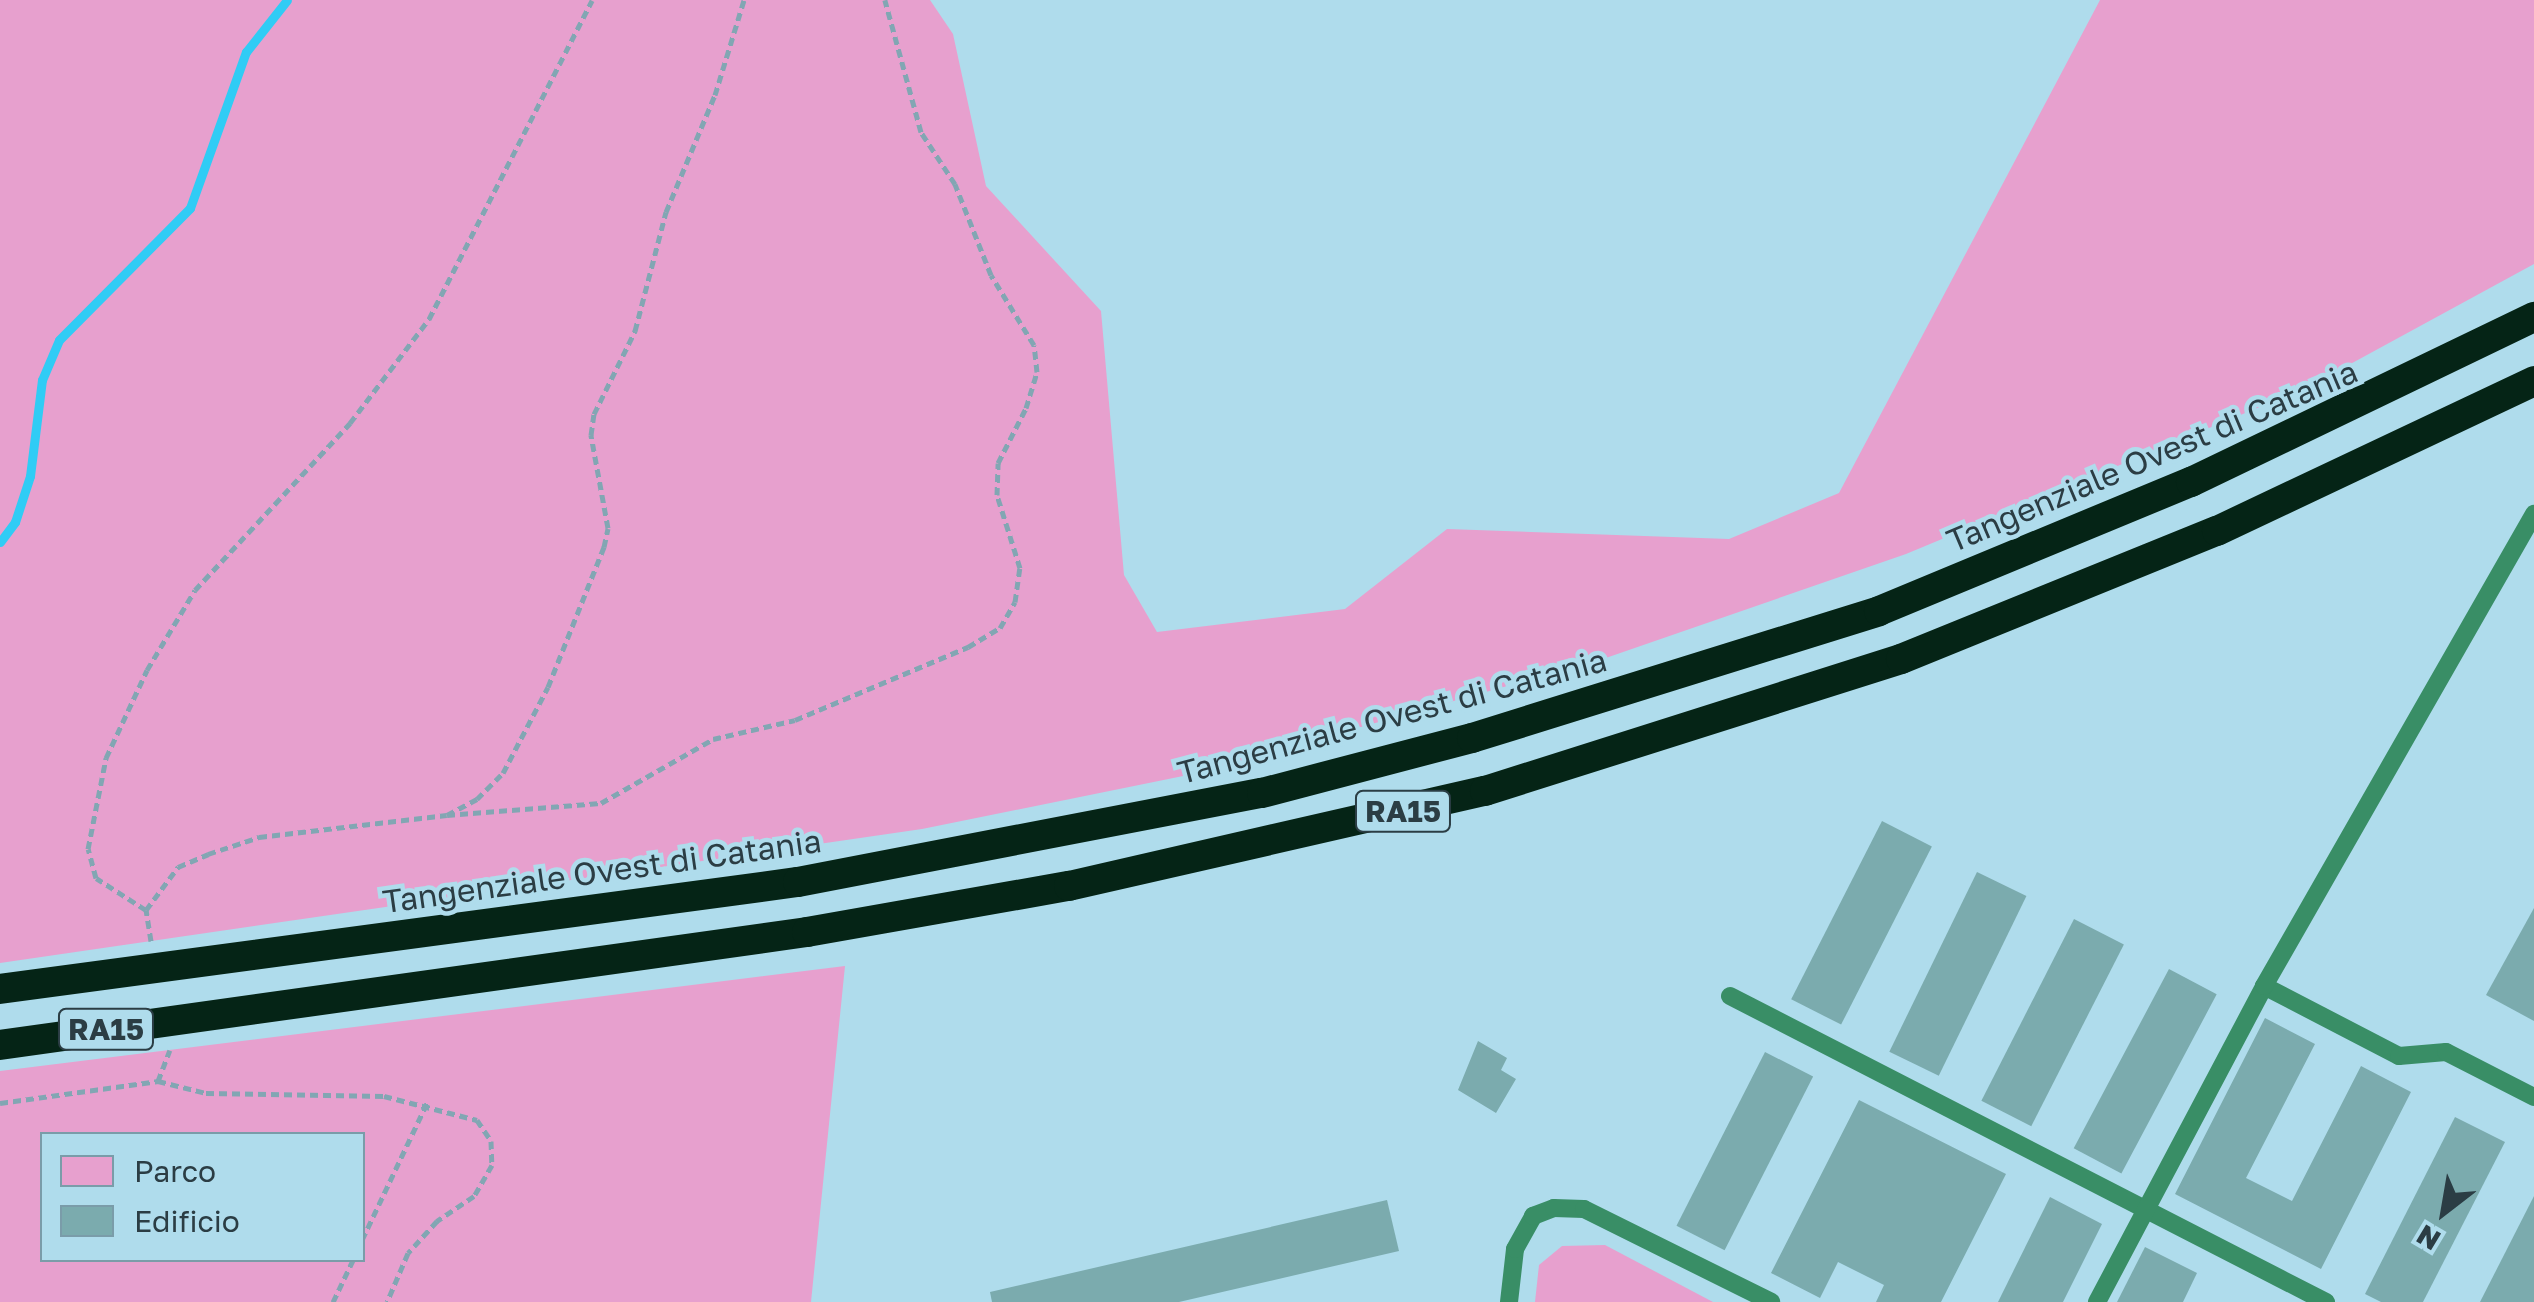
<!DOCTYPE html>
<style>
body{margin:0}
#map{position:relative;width:2534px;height:1302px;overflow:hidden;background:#afdcec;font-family:"Golos Text",sans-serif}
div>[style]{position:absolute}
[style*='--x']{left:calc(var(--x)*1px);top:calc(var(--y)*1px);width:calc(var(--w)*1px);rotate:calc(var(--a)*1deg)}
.green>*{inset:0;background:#e7a0ce}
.stream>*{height:9px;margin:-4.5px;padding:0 4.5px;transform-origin:4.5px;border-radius:4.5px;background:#30ccf5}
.building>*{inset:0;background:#7babae;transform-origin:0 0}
.path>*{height:5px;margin-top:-2.5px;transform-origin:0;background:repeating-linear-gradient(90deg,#82a6b3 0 8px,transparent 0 13px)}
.lane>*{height:18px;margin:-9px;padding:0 9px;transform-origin:9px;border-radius:9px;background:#398e66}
.highway>*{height:30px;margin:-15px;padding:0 15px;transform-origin:15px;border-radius:15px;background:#052416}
span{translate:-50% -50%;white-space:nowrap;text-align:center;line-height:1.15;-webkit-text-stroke:9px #afdcec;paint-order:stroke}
.shield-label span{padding:2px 8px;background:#afdcec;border:2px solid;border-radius:8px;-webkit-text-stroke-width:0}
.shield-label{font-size:30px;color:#2b3d44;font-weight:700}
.street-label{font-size:32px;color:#2b3d44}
.legend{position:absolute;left:40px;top:1132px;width:325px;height:130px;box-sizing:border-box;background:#afdcec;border:2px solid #7a9ca9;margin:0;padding:12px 18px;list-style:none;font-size:30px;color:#2b3d44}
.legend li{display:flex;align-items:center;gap:20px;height:50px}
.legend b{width:50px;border:2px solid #7a9ca9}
.north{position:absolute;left:2394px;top:1162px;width:100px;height:100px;-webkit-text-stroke:8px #afdcec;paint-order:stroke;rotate:211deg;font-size:28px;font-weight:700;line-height:40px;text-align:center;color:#2b3d44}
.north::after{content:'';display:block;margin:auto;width:35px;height:45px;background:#2b3d44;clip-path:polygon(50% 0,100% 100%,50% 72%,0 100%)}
</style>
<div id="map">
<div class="green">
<div style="clip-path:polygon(0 0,930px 0,953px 34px,986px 186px,1101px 311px,1124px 575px,1157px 632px,1345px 609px,1447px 529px,1729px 539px,1839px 493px,2100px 0,2534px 0,2534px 264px,2310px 386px,1906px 554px,1600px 660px,1193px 774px,922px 829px,0 963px)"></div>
<div style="clip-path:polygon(evenodd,845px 966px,811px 1302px,0 1302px,0 1071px,845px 966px,42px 1134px,362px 1134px,362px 1260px,42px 1260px,42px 1134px)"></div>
<div style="clip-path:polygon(1605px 1245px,1713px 1302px,1535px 1302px,1539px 1265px,1562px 1246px)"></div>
</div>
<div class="stream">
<div style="--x:0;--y:542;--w:25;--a:-53"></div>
<div style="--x:15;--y:522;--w:48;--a:-71.9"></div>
<div style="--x:30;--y:476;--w:97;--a:-82.9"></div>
<div style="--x:42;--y:380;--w:43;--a:-67"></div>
<div style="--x:59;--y:340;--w:186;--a:-45.2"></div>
<div style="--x:190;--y:208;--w:166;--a:-70.3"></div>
<div style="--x:246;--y:52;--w:66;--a:-51.7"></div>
</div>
<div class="building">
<div style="left:1882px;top:821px;width:56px;height:200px;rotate:27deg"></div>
<div style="left:1977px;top:872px;width:55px;height:200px;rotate:26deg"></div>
<div style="clip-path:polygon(2534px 908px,2534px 1021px,2486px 995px)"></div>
<div style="left:2074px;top:919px;width:56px;height:204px;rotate:27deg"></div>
<div style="left:2169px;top:969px;width:54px;height:203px;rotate:28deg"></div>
<div style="clip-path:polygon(2265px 1018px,2315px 1044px,2246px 1178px,2292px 1201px,2361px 1066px,2411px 1092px,2321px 1269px,2175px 1194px)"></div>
<div style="clip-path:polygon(1478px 1041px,1507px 1058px,1501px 1070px,1516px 1079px,1496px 1113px,1458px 1090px)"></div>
<div style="left:1765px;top:1052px;width:54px;height:195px;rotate:27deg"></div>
<div style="clip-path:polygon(1859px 1100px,2006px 1174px,1941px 1302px,1876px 1302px,1884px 1285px,1838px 1262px,1820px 1298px,1771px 1273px)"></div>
<div style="clip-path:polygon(2455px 1117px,2505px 1142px,2423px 1302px,2381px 1302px,2365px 1294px)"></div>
<div style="clip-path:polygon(2534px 1196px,2534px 1302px,2480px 1302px)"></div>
<div style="clip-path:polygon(2050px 1197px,2102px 1224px,2063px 1302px,1998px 1302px)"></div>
<div style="clip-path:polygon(1387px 1200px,1399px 1251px,1179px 1302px,992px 1302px,990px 1292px)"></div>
<div style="clip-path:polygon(2145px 1247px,2197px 1273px,2183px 1302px,2117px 1302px)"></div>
</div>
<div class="path">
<div style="--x:447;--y:815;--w:154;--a:-4.5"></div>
<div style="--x:601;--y:803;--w:129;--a:-29.7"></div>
<div style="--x:713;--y:739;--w:84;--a:-13"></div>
<div style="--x:795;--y:720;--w:188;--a:-22.9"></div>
<div style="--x:968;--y:647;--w:37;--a:-31"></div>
<div style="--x:1000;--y:628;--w:30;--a:-60"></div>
<div style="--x:1015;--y:602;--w:34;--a:-82"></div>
<div style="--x:1020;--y:568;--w:77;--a:-107.5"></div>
<div style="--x:997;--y:495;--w:32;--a:-88"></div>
<div style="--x:998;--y:463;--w:62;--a:-63"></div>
<div style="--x:1026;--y:408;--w:38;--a:-73"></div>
<div style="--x:1037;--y:372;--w:27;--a:-96"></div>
<div style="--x:1034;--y:345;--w:82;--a:-121.6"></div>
<div style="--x:991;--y:275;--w:98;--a:-111.6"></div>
<div style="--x:955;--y:184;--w:62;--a:-123.2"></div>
<div style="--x:921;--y:132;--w:137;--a:-105.3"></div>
<div style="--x:146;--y:910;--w:54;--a:-53.3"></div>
<div style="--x:178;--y:867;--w:33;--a:-23"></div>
<div style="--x:208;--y:854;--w:54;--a:-18.4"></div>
<div style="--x:259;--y:837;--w:189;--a:-6.7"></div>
<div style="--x:447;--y:815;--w:34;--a:-28"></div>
<div style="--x:477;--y:799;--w:37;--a:-45"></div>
<div style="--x:503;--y:773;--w:97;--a:-62.4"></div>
<div style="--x:548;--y:687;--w:151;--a:-68.2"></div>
<div style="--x:604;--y:547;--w:19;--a:-78"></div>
<div style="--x:608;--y:528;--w:95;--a:-100.4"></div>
<div style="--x:591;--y:435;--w:21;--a:-82"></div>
<div style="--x:594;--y:414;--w:93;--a:-63.7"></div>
<div style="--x:635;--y:331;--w:123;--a:-75.4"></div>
<div style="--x:666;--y:212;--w:127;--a:-67.3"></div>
<div style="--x:715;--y:95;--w:99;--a:-73"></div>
<div style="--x:151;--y:941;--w:31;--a:-99"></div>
<div style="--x:146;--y:910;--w:59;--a:-147.4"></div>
<div style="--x:96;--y:878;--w:30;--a:-105"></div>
<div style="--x:88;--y:849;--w:93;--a:-78.8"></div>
<div style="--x:106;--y:758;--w:97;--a:-65"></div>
<div style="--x:147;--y:670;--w:93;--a:-59"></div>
<div style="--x:195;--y:590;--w:228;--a:-47.1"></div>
<div style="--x:350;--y:423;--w:131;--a:-52.8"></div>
<div style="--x:429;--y:319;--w:358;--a:-62.9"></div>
<div style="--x:158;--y:1081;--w:33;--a:-69"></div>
<div style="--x:0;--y:1103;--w:160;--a:-7.9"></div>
<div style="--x:158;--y:1081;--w:49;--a:14"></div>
<div style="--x:206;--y:1093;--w:178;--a:1"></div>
<div style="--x:384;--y:1096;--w:96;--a:14.5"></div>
<div style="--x:477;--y:1120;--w:25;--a:56"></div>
<div style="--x:491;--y:1141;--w:24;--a:88"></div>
<div style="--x:492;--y:1165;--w:36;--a:120"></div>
<div style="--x:474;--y:1196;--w:45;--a:146"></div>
<div style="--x:437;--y:1221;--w:43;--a:132.2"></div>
<div style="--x:408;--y:1253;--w:53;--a:113.2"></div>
<div style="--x:362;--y:1240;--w:152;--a:-64.6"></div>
<div style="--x:333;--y:1302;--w:47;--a:-64.5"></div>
</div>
<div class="lane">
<div style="--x:2264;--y:986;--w:152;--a:27.4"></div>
<div style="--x:2399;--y:1056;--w:47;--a:-4.9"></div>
<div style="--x:2446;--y:1052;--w:99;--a:27.1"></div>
<div style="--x:1730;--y:996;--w:670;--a:27.18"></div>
<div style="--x:1509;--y:1302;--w:53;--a:-83.5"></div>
<div style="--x:1515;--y:1249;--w:38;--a:-61"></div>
<div style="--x:1533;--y:1216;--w:22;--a:-21"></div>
<div style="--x:1554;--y:1208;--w:30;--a:2"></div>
<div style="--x:1584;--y:1209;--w:209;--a:26.4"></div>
<div style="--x:2097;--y:1302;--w:357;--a:-62.1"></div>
<div style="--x:2264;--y:986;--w:544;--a:-60.23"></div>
</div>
<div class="highway">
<div style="--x:0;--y:989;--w:805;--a:-7.64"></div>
<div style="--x:798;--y:882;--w:472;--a:-10.9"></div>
<div style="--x:1262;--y:793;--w:217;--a:-14.7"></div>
<div style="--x:1472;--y:738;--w:426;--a:-17.3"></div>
<div style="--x:1879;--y:611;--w:338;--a:-22.5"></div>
<div style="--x:2191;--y:482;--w:381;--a:-25.7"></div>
<div style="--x:0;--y:1045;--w:815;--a:-7.97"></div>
<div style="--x:807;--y:932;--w:266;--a:-10"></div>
<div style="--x:1069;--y:886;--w:427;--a:-12.9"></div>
<div style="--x:1485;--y:791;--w:436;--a:-17.6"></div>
<div style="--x:1901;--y:659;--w:341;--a:-22.1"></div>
<div style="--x:2217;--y:531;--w:351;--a:-25.3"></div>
</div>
<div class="shield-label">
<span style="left:1403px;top:811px">RA15</span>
<span style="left:106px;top:1029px">RA15</span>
</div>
<div class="street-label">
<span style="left:2152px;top:456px;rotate:-23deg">Tangenziale Ovest di Catania</span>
<span style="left:1392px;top:716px;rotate:-15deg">Tangenziale Ovest di Catania</span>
<span style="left:602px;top:871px;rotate:-8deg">Tangenziale Ovest di Catania</span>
</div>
<ul class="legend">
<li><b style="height:28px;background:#e7a0ce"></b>Parco</li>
<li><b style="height:28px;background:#7babae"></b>Edificio</li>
</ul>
<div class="north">N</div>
</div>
